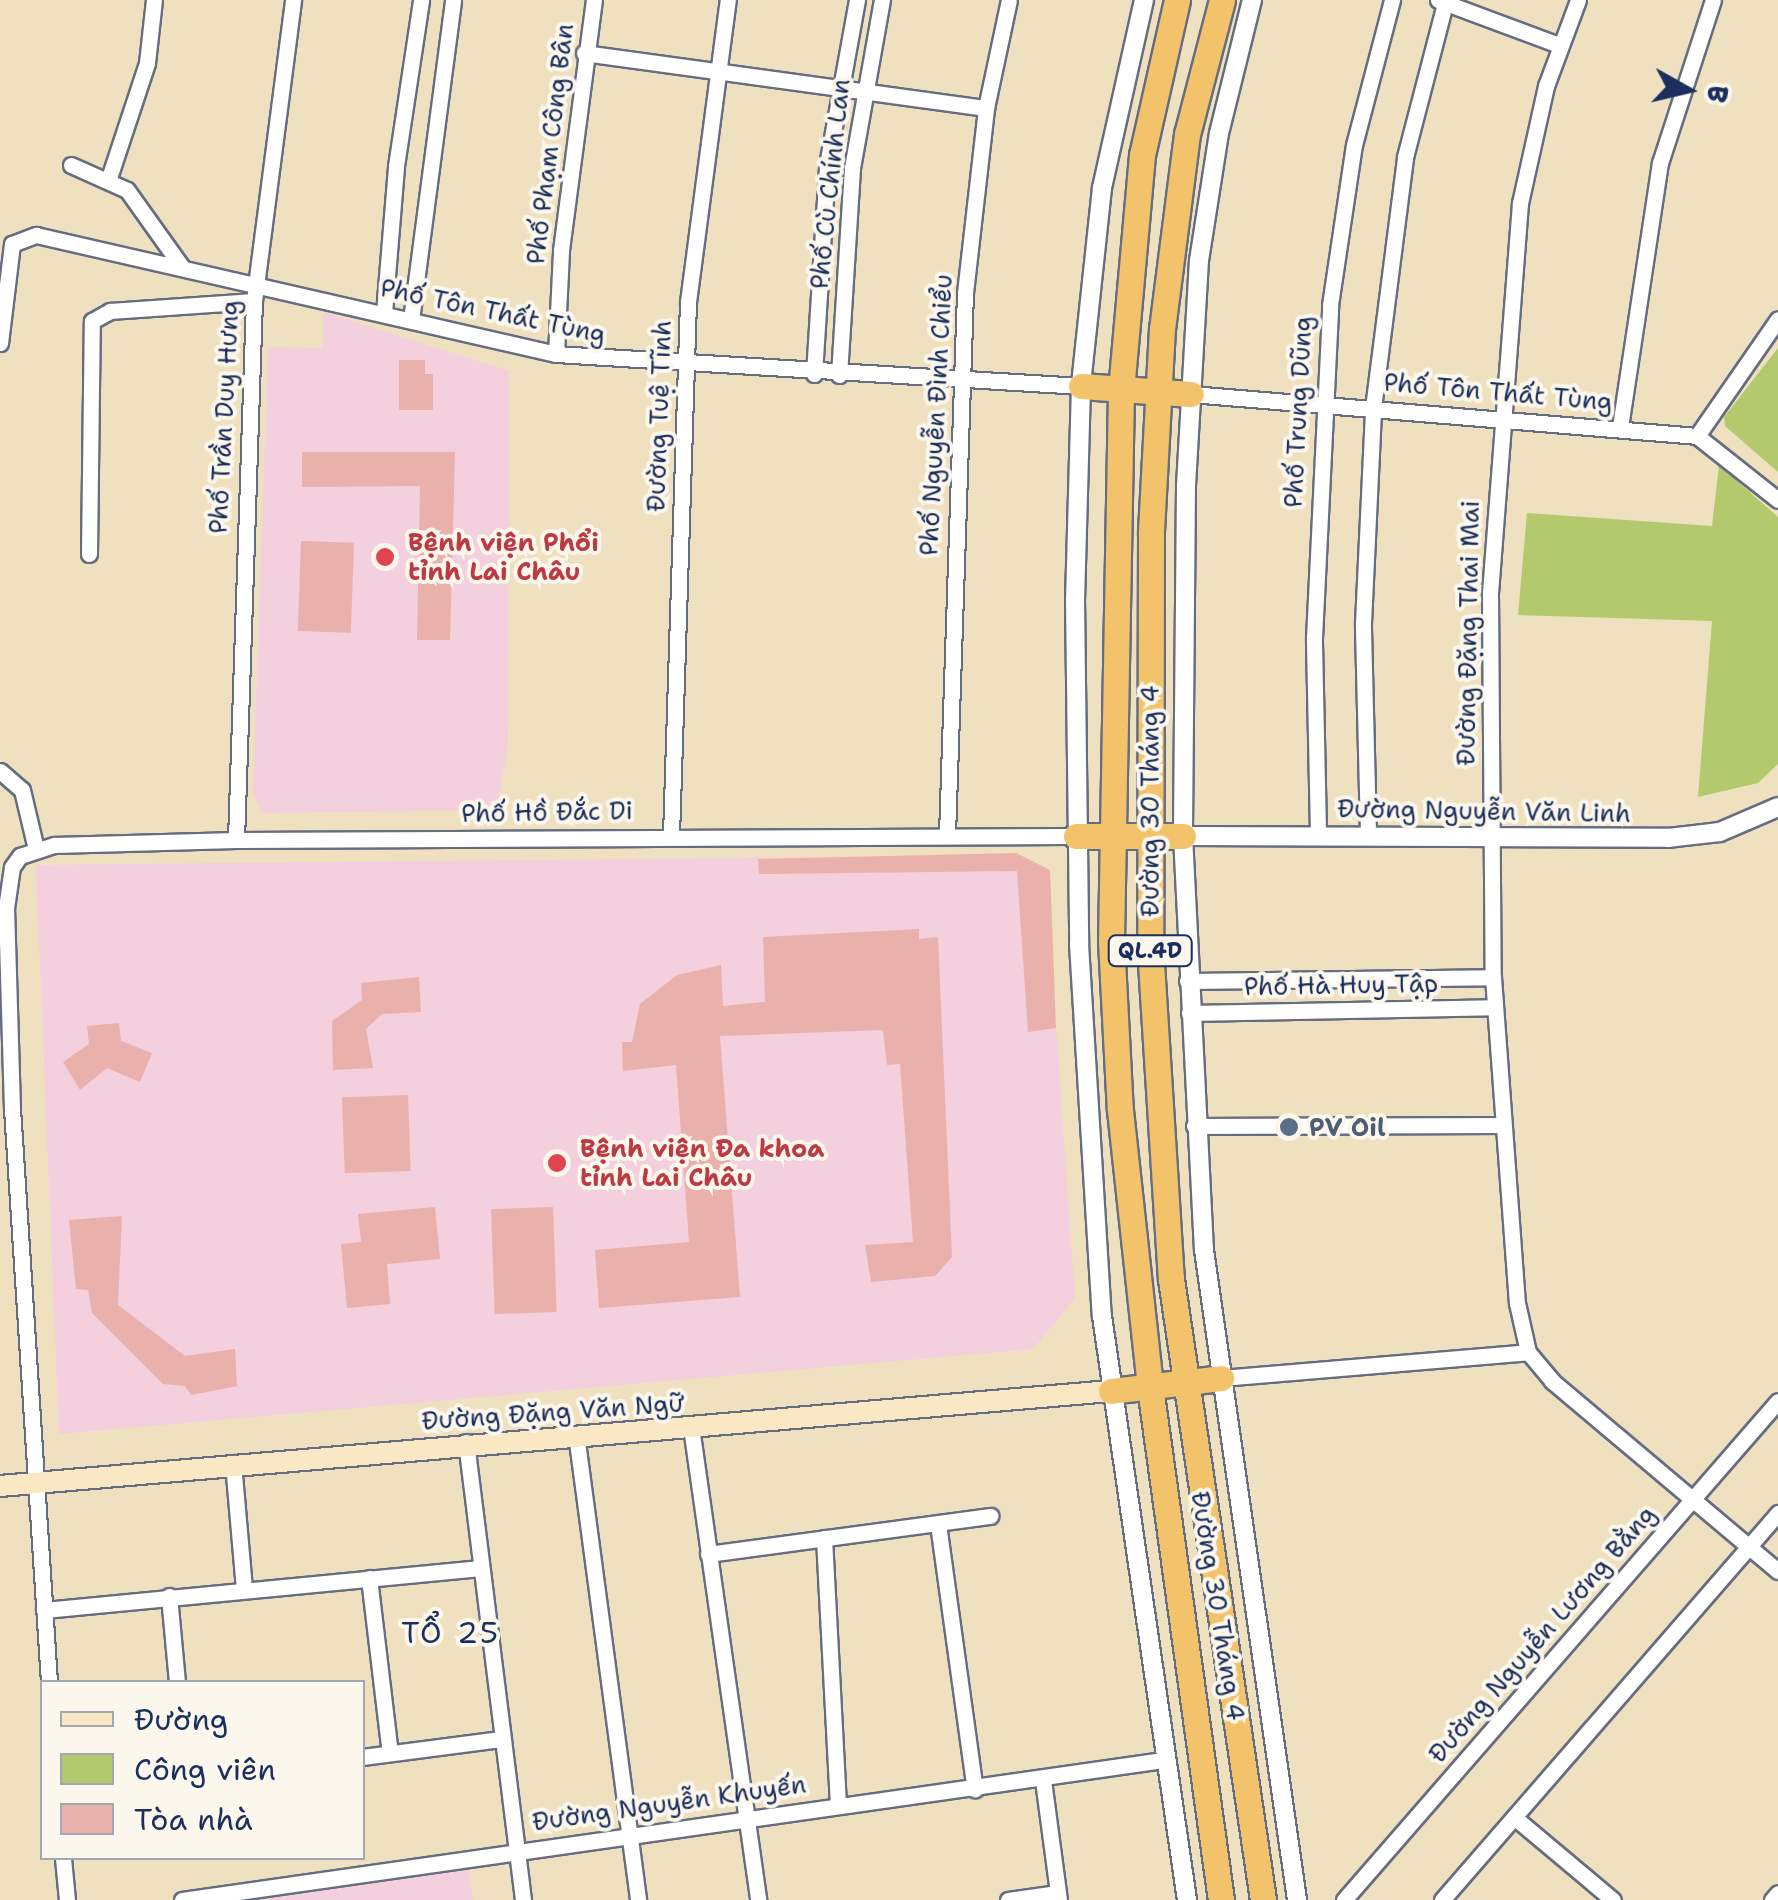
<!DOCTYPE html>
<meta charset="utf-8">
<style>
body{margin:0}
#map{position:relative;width:1778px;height:1900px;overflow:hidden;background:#efe0c0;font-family:"Shantell Sans",sans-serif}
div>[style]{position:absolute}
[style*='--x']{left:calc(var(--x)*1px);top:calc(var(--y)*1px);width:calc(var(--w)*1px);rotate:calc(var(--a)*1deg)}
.built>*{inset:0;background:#f4cfdd}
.green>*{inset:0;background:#b3c96e}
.building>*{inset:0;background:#e9b0ac;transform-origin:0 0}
.roads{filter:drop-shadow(2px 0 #656d80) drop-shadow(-2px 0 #656d80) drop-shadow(0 2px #656d80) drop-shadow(0 -2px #656d80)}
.minor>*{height:15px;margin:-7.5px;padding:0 7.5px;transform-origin:7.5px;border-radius:7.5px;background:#fff}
.tertiary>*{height:18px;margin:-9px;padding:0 9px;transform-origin:9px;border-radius:9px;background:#fff}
.secondary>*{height:20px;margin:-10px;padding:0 10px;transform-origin:10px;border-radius:10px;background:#fae7c3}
.trunk>*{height:25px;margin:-12.5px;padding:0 12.5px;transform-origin:12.5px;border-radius:12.5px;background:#f2c36a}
.dots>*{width:28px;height:28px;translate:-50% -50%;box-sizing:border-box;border:5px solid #fbf7ec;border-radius:50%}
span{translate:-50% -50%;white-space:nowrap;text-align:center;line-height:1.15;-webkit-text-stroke:8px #fbf7ec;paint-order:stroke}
.shield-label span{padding:2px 8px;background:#fbf7ec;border:2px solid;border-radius:8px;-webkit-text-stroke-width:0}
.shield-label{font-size:22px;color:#1b2f5e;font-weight:700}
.street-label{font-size:25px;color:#1b2f5e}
.health-label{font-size:25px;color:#be3a42;font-weight:700}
.left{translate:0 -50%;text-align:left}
.service-label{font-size:25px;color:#4e5e75;font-weight:700}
.quarter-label{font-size:30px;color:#1b2f5e;letter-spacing:2.5px}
.legend{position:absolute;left:40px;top:1680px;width:325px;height:180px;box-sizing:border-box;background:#fbf7ec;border:2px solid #a1a7b3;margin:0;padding:12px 18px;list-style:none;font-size:30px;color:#1b2f5e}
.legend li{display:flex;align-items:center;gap:20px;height:50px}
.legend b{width:50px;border:2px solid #a1a7b3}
.north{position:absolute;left:1638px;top:40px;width:100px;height:100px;-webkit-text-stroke:8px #fbf7ec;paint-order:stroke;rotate:98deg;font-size:28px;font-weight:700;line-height:40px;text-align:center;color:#1b2f5e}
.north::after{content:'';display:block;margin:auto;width:35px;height:45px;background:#1b2f5e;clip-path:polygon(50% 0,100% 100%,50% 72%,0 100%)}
</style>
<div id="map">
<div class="built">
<div style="clip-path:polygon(324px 312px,509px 371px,508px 743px,497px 810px,261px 813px,253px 793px,268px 347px,322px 348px)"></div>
<div style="clip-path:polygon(1020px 855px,1045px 868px,1075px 1298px,1033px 1349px,59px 1434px,36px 865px)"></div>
<div style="clip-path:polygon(468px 1861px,473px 1900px,249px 1900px)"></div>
</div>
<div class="green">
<div style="clip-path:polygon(1778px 348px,1778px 472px,1725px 426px,1724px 417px)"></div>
<div style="clip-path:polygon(1719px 465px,1778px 517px,1778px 764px,1758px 783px,1698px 797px,1712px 621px,1518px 615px,1527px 513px,1712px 526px)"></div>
</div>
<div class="building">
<div style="clip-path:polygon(399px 360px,425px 360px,425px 374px,433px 374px,433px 410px,399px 410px)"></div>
<div style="clip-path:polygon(302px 452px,455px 452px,450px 640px,417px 640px,420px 486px,302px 487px)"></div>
<div style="left:301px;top:541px;width:53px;height:90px;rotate:2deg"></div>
<div style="clip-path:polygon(1016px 853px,1050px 870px,1056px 1028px,1028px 1032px,1017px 871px,759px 874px,758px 859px)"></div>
<div style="clip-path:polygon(919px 929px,919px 939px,938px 937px,952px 1257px,935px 1276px,871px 1282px,865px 1245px,913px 1242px,900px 1064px,887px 1065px,883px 1030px,720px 1036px,740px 1297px,599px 1308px,595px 1250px,689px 1242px,676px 1065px,623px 1071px,622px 1042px,632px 1042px,640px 1004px,677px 975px,721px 965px,723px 1006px,765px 1002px,763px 937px)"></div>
<div style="clip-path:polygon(419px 977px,421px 1012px,382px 1014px,366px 1029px,373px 1068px,333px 1070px,332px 1021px,362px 1000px,361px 983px)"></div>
<div style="clip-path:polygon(119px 1023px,121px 1041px,152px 1053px,140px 1082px,107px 1068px,80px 1090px,63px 1062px,89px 1044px,87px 1026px)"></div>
<div style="left:408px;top:1095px;width:76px;height:66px;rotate:88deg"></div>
<div style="clip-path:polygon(435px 1207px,440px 1259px,387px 1264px,390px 1304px,347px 1308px,341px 1244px,361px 1242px,358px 1214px)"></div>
<div style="left:553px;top:1207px;width:105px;height:62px;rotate:88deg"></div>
<div style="clip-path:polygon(122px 1216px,118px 1305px,185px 1356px,235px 1349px,237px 1386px,191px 1395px,185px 1386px,163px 1384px,92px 1313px,88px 1290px,76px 1289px,69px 1220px)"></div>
</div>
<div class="roads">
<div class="minor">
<div style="--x:1438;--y:0;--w:129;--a:20.4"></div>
<div style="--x:1578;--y:0;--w:92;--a:110.4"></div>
<div style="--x:1546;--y:86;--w:120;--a:102.5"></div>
<div style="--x:1520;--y:203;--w:391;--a:94.4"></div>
<div style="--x:1490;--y:593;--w:384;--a:89.6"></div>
<div style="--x:1493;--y:977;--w:327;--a:85.8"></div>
<div style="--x:1517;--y:1303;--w:50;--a:77.3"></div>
<div style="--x:1528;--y:1352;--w:38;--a:50"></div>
<div style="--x:1552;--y:1381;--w:295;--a:40.1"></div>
<div style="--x:584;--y:53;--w:406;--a:7.8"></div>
<div style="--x:71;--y:165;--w:61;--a:24.1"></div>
<div style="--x:127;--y:190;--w:95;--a:54.5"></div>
<div style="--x:109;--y:178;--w:121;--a:-71.7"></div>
<div style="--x:147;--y:63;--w:63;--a:-83.7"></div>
<div style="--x:384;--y:313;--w:147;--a:-85.3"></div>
<div style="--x:396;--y:166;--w:168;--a:-81.4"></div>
<div style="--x:411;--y:320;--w:323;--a:-82.5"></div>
<div style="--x:0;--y:343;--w:100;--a:-83.1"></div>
<div style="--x:12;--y:244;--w:26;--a:-21"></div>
<div style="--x:36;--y:235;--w:533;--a:12.89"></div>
<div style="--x:556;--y:354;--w:526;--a:3.49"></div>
<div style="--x:556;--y:354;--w:104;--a:-87.2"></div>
<div style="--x:561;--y:250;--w:252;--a:-82.5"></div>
<div style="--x:814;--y:374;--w:209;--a:-86.4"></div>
<div style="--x:827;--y:165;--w:168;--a:-79.7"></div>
<div style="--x:839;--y:375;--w:207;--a:-86.4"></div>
<div style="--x:852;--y:168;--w:171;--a:-79.9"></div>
<div style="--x:1191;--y:394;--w:508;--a:4.74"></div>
<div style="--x:1697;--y:436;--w:103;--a:38.3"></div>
<div style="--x:1620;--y:427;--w:267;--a:-81.4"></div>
<div style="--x:1660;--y:163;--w:171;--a:-72"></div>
<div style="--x:1697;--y:436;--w:142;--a:-55.3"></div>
<div style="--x:89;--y:554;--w:233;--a:-89.3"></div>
<div style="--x:92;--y:321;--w:21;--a:-29"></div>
<div style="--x:110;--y:311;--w:144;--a:-4"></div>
<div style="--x:0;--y:771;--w:29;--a:41"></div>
<div style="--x:22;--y:790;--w:61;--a:76.7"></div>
<div style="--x:1318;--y:833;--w:195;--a:-91.2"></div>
<div style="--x:1314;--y:638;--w:333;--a:-87.2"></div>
<div style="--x:1330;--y:305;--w:162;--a:-81.5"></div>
<div style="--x:1354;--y:145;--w:150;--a:-75.3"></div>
<div style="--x:1368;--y:833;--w:210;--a:-91.4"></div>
<div style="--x:1363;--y:623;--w:215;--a:-87.3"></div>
<div style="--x:1373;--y:408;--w:253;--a:-82.7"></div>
<div style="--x:1405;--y:157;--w:159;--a:-75.4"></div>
<div style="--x:947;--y:835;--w:542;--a:-88.1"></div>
<div style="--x:965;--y:293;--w:186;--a:-83.5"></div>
<div style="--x:986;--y:108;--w:110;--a:-78"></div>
<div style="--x:671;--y:836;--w:534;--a:-88.18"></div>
<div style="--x:688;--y:302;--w:305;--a:-82.5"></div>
<div style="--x:236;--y:840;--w:539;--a:-88.09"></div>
<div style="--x:254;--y:301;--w:304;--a:-82.6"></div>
<div style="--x:1187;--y:981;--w:306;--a:-0.7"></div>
<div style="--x:1189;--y:1013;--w:305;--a:-1.1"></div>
<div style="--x:1194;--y:1126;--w:307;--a:-0.2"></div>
<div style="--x:1221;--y:1378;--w:308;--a:-4.8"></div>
<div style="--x:691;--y:1427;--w:478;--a:81.9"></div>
<div style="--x:576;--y:1434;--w:470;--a:82.4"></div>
<div style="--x:466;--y:1442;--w:462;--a:82.9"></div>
<div style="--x:233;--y:1463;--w:125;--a:85"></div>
<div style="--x:938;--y:1524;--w:268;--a:82.1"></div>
<div style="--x:824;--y:1538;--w:268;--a:87"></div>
<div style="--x:708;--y:1554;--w:285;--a:-7.7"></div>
<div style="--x:369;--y:1578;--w:176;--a:83.2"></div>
<div style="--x:169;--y:1596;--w:86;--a:84.7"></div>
<div style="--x:44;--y:1610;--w:439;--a:-5.5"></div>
<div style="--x:49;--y:1682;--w:574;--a:-93.69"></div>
<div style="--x:12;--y:1109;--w:201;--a:-91.7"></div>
<div style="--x:6;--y:908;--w:41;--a:-81.7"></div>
<div style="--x:12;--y:867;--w:14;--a:-54"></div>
<div style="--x:20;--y:856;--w:36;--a:-18"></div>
<div style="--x:54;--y:845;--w:182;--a:-1.6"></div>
<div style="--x:236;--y:840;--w:840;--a:-0.27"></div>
<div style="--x:362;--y:1757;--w:140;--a:-7.4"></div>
<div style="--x:1043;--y:1780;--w:121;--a:82.4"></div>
<div style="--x:1514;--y:1817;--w:129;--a:40"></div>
<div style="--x:63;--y:1858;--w:42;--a:84.6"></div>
<div style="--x:182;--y:1900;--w:991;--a:-8.12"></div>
<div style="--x:1008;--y:1900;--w:50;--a:-8"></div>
<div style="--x:1344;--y:1900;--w:661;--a:-48.99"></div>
<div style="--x:1442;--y:1900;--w:513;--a:-49.03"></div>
<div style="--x:1772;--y:1900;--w:9;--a:-49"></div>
</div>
<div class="tertiary">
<div style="--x:1144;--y:0;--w:193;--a:102.6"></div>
<div style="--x:1102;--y:188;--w:199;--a:96.1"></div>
<div style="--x:1081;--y:386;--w:213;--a:91.6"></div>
<div style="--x:1075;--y:599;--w:345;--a:89.3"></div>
<div style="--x:1079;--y:944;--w:373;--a:86.5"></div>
<div style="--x:1102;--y:1316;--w:590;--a:81.72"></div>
<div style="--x:1252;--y:0;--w:137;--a:103.9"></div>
<div style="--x:1219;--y:133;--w:129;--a:98.9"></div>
<div style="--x:1199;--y:260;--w:226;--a:93.3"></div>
<div style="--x:1186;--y:486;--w:350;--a:90.5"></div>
<div style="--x:1183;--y:836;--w:415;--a:87.1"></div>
<div style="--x:1204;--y:1250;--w:657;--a:81.86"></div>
<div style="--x:1183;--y:836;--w:485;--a:0.2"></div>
<div style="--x:1668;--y:838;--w:52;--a:-6.6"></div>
<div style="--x:1720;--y:832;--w:63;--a:-23.3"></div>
</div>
<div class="secondary">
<div style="--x:0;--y:1486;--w:1115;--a:-4.89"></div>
</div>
<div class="trunk">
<div style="--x:1177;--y:0;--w:159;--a:102.7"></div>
<div style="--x:1142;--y:155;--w:236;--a:95.1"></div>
<div style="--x:1121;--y:390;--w:551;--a:91.04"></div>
<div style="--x:1111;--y:941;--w:169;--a:87"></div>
<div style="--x:1120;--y:1110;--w:279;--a:83.8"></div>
<div style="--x:1150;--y:1387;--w:518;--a:82.12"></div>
<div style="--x:1222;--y:0;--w:138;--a:104.6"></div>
<div style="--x:1187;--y:134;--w:196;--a:97.3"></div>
<div style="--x:1162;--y:328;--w:206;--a:93.1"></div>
<div style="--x:1151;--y:534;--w:413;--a:90.1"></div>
<div style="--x:1150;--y:947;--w:333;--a:86.4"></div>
<div style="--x:1171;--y:1279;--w:628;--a:81.57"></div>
<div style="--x:1081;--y:386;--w:110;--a:4.2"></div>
<div style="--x:1076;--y:836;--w:107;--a:0"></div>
<div style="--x:1111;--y:1391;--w:111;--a:-6.7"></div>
</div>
</div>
<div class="dots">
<div style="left:385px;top:557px;background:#e0444e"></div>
<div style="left:1289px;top:1127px;background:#5c6f8a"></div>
<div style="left:557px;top:1163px;background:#e0444e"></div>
</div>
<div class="shield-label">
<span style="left:1150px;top:951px">QL.4D</span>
</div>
<div class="street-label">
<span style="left:550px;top:144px;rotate:-83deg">Phố Phạm Công Bân</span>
<span style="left:830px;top:184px;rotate:-84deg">Phố Cù Chính Lan</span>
<span style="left:493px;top:311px;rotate:12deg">Phố Tôn Thất Tùng</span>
<span style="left:1498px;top:392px;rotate:5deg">Phố Tôn Thất Tùng</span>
<span style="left:1298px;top:412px;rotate:-87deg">Phố Trung Dũng</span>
<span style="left:936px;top:415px;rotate:-87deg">Phố Nguyễn Đình Chiểu</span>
<span style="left:659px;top:416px;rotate:-88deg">Đường Tuệ Tĩnh</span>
<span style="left:224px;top:417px;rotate:-87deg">Phố Trần Duy Hưng</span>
<span style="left:1468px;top:633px;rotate:-89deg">Đường Đặng Thai Mai</span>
<span style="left:1150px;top:801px;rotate:-90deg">Đường 30 Tháng 4</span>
<span style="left:1484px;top:811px;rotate:1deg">Đường Nguyễn Văn Linh</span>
<span style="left:547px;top:812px;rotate:-1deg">Phố Hồ Đắc Di</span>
<span style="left:1341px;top:985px;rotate:-1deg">Phố Hà Huy Tập</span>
<span style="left:553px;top:1412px;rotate:-4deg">Đường Đặng Văn Ngữ</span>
<span style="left:1218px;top:1606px;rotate:81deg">Đường 30 Tháng 4</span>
<span style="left:1542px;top:1634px;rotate:-49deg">Đường Nguyễn Lương Bằng</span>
<span style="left:669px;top:1803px;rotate:-8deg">Đường Nguyễn Khuyến</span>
</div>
<div class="health-label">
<span class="left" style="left:408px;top:557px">Bệnh viện Phổi<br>tỉnh Lai Châu</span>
<span class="left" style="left:580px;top:1163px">Bệnh viện Đa khoa<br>tỉnh Lai Châu</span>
</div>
<div class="service-label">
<span class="left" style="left:1309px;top:1127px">PV Oil</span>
</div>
<div class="quarter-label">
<span style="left:451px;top:1633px">TỔ 25</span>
</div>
<ul class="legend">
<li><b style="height:12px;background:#fae7c3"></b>Đường</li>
<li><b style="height:28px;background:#b3c96e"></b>Công viên</li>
<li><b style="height:28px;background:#e9b0ac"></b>Tòa nhà</li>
</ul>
<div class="north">B</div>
</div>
